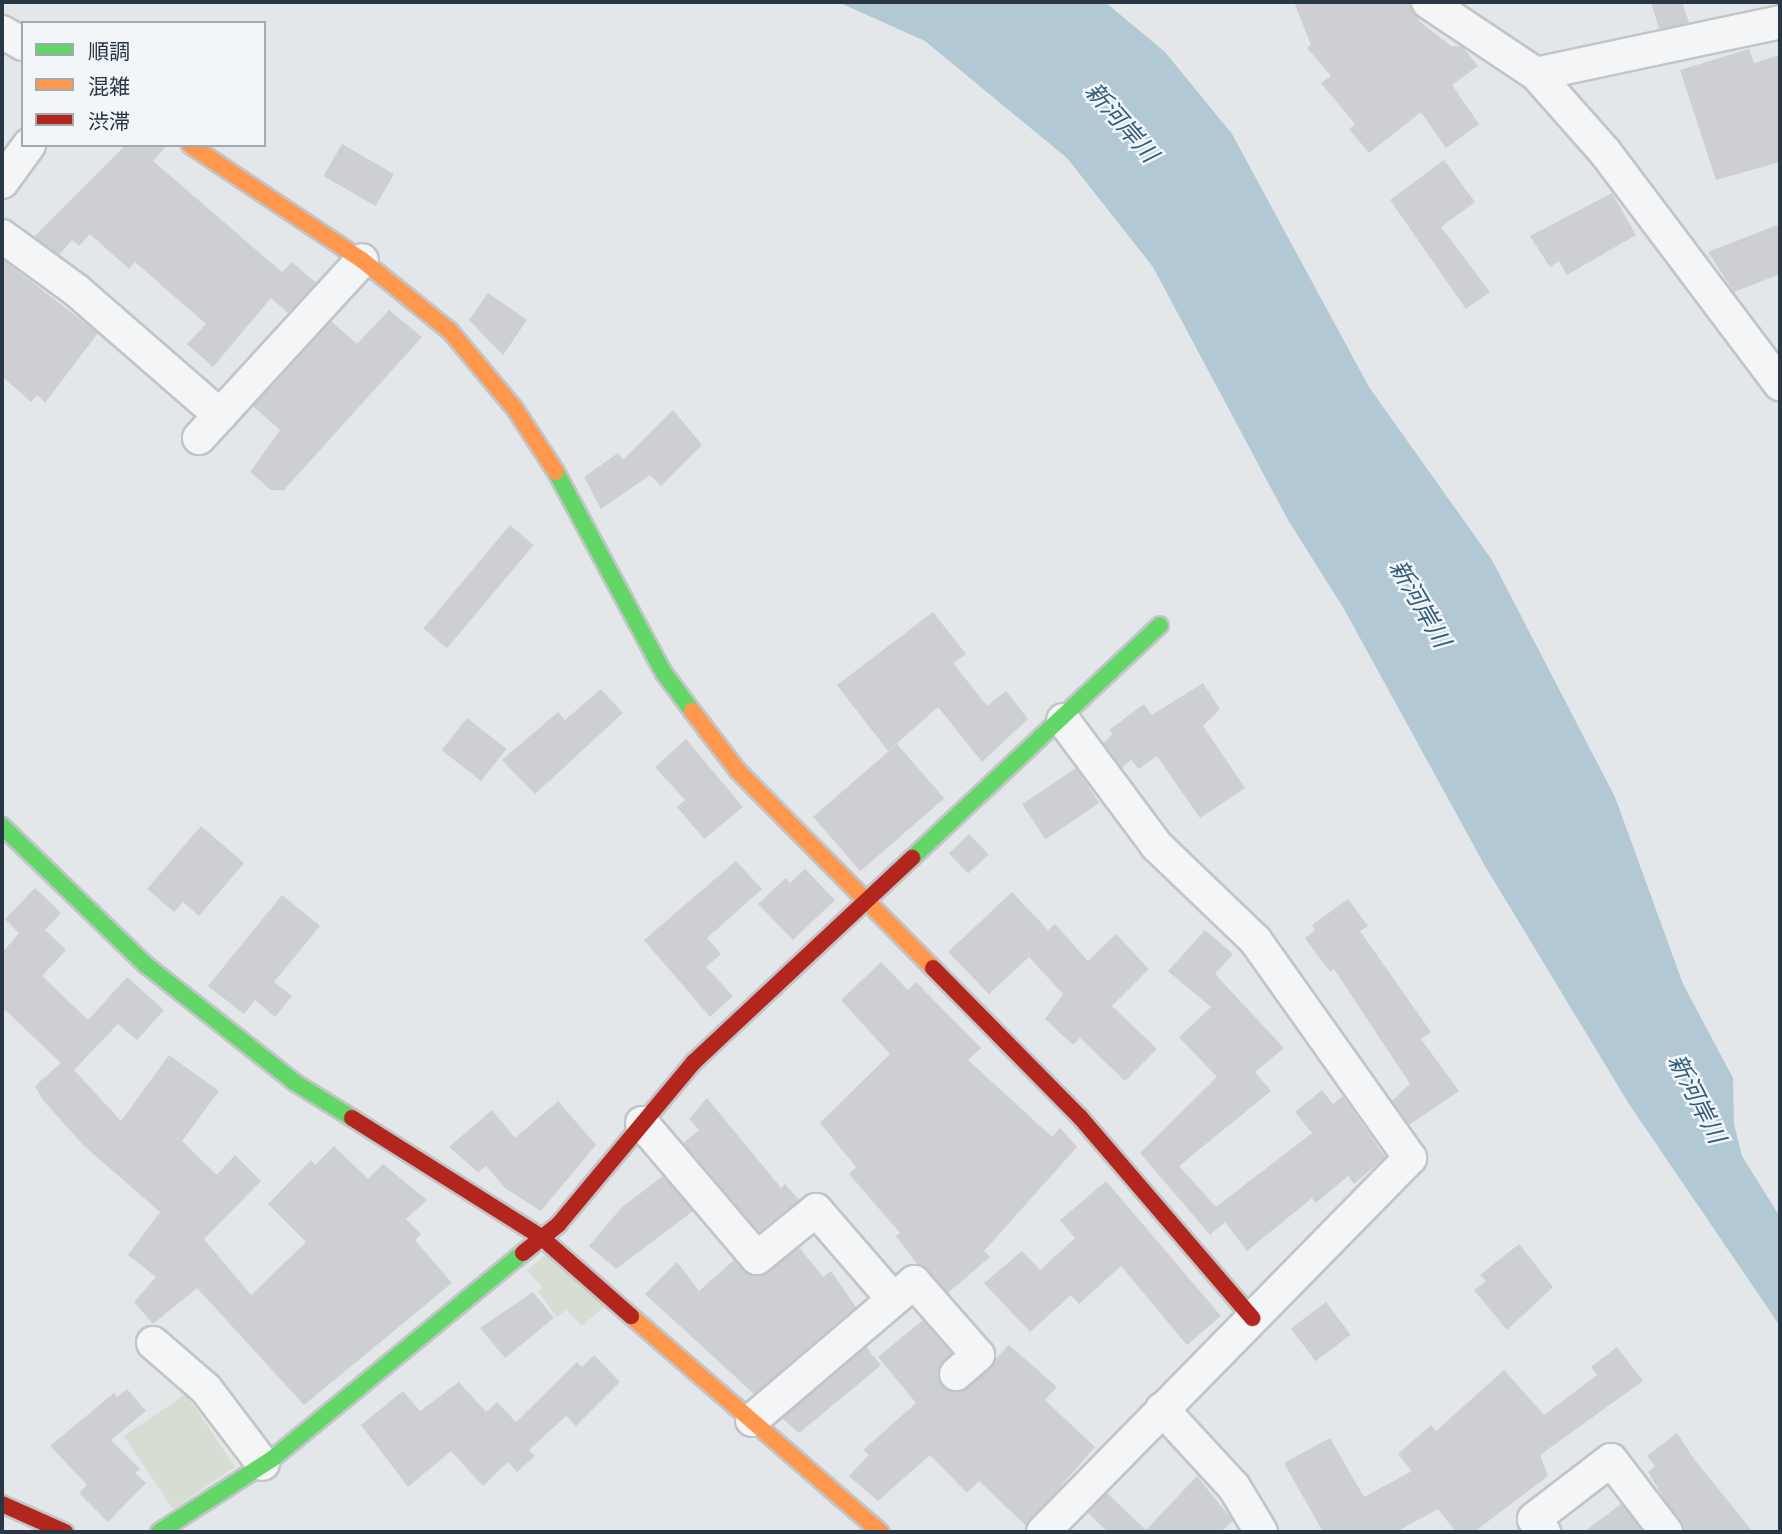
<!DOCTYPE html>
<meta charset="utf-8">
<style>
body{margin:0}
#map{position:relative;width:1782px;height:1534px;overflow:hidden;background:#e4e7e9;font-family:"Sofia Sans Condensed","Noto Sans JP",sans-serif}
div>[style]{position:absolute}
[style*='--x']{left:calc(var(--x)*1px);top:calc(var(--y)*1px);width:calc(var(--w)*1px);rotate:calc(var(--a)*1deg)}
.green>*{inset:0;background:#d6ded4;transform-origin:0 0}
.water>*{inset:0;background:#b2c8d5}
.building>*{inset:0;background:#cdcfd2;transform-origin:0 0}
.roads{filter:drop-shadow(2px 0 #c2c5c7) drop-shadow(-2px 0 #c2c5c7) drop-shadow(0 2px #c2c5c7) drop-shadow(0 -2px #c2c5c7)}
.street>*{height:32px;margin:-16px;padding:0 16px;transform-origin:16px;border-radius:16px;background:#f4f5f6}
.fast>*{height:16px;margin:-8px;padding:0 8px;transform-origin:8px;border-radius:8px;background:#63d668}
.slow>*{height:16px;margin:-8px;padding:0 8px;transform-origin:8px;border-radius:8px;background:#ff974d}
.jam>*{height:16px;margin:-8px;padding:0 8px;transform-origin:8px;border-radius:8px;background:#b3261e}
span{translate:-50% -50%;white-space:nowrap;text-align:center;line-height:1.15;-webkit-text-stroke:5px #f2f6f9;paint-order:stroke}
.water-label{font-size:24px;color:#315c7b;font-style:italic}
.frame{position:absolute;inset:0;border:4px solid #293745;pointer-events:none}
.legend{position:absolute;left:21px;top:21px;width:245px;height:126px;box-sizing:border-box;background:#f2f6f9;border:2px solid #a2aab1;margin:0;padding:9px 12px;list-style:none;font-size:21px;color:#293745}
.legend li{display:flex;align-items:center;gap:14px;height:35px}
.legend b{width:35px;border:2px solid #a2aab1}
</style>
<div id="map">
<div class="green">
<div style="clip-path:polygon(545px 1255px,606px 1305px,582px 1326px,566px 1310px,557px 1317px,538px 1292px,542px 1287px,527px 1270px)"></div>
<div style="left:186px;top:1394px;width:88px;height:75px;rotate:56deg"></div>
</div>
<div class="water">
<div style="clip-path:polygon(838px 2px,1105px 2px,1165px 52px,1232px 134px,1369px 387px,1492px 560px,1615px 797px,1683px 984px,1733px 1078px,1734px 1124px,1742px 1156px,1780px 1217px,1780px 1326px,1629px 1104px,1485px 866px,1344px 609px,1288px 520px,1153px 267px,1067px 158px,925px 41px)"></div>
</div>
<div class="building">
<div style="clip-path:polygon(1294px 2px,1409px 2px,1419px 21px,1451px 46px,1462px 46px,1478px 66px,1452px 85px,1479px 124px,1446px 148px,1421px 112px,1369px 153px,1349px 129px,1355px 124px,1321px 83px,1331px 76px,1307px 48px,1311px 45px)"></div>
<div style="clip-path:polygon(1651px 2px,1682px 2px,1689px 23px,1659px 29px)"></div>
<div style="clip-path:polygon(1749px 49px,1754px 63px,1780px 55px,1780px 162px,1716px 180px,1680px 70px)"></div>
<div style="left:342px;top:144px;width:60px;height:37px;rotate:30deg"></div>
<div style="clip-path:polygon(126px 145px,167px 145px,153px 161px,282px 272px,292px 262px,316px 283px,288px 313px,271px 298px,213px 367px,187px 344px,206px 324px,135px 262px,129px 269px,90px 234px,79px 246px,72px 240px,59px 255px,34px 237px)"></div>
<div style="clip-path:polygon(1444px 160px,1475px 202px,1441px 227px,1490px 292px,1466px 309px,1390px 200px)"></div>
<div style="clip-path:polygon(1612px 193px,1636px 235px,1567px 275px,1559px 261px,1550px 267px,1530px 236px)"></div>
<div style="clip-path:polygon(1780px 224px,1780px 274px,1734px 292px,1708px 252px)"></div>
<div style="clip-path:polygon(2px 259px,98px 333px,45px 403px,37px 395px,31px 402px,2px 376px)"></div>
<div style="clip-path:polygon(488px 293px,527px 320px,503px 355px,469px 320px)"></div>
<div style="clip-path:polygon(389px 310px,422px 337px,284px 490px,271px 490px,250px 472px,280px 430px,253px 406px,331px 321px,357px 344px)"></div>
<div style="clip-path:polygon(673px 410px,702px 445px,661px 486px,650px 475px,601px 509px,584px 477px,618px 453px,623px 460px)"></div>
<div style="left:510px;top:525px;width:31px;height:135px;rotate:40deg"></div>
<div style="clip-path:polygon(933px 612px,966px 654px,953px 663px,987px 706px,1006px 691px,1028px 719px,982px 762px,938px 707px,888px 751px,837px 685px)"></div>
<div style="clip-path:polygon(1203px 683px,1220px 709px,1203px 726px,1245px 788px,1200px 818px,1157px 756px,1139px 769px,1131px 760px,1122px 768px,1103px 743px,1113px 734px,1109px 730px,1144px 704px,1152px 715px)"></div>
<div style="clip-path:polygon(601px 689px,623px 713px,535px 794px,502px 760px,558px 712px,565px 720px)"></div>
<div style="left:467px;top:718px;width:50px;height:41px;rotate:38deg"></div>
<div style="clip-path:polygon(686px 739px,743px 807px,704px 839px,677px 807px,685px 800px,655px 767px)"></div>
<div style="left:897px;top:744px;width:72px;height:111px;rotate:49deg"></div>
<div style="left:1076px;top:768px;width:42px;height:65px;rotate:56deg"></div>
<div style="clip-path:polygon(201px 826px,244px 863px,199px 916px,183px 902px,174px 912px,147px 889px)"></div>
<div style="left:969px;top:834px;width:28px;height:28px;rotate:46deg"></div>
<div style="clip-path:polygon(736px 861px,762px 889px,707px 938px,721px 954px,706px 967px,733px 996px,710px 1017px,644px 940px)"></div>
<div style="clip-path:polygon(805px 869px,835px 900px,793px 940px,758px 904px,786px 878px,790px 883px)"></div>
<div style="clip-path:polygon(35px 888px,61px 913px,45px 930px,66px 950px,42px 976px,88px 1020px,127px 977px,164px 1010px,137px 1040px,118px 1024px,74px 1070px,121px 1121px,169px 1055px,219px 1091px,182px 1141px,217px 1175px,235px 1155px,261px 1181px,204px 1239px,251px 1295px,306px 1242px,268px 1204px,311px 1160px,315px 1165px,334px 1146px,368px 1179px,383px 1164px,427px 1200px,406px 1219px,421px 1234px,415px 1240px,452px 1283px,304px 1405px,197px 1288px,153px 1324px,134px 1302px,156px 1277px,128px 1255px,160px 1212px,83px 1145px,43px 1100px,35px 1086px,61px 1063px,2px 1007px,2px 953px,19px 933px,5px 919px)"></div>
<div style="clip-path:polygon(1012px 892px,1048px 930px,1055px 924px,1088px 961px,1116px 934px,1149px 969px,1112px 1006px,1157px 1049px,1125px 1081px,1080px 1038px,1073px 1045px,1045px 1019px,1063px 994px,1029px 957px,989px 994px,948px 952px)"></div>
<div style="clip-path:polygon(282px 895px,320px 926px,274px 982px,292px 996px,275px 1017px,255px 1000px,244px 1014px,208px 986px)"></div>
<div style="clip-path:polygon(1348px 899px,1368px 926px,1360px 931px,1431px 1032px,1421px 1039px,1459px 1091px,1409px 1125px,1392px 1101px,1410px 1084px,1334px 969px,1330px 972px,1305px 938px,1315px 930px,1312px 925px)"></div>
<div style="clip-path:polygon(1205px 930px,1233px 954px,1215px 974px,1284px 1048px,1255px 1072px,1271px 1091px,1179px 1166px,1216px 1207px,1312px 1133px,1295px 1112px,1322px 1090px,1333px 1104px,1343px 1096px,1385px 1157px,1354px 1184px,1348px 1176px,1316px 1203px,1312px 1198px,1247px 1251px,1225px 1222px,1210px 1235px,1140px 1153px,1217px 1077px,1179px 1037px,1211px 1007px,1168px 971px)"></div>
<div style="clip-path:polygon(881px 962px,908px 990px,916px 982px,981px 1048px,968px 1060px,1052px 1137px,1060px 1128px,1077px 1147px,984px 1251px,990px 1257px,948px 1293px,917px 1264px,896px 1236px,900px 1233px,849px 1174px,856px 1167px,820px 1123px,890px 1054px,841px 1000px)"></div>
<div style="clip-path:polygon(707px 1098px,781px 1188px,785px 1184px,799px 1200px,759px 1232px,683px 1143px,699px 1130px,689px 1119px)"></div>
<div style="clip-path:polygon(558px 1101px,596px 1145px,541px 1211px,506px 1189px,486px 1166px,478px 1172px,449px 1147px,492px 1110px,515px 1138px)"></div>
<div style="clip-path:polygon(663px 1176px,693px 1211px,616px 1269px,589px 1246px,622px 1207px)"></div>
<div style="clip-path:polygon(1106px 1181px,1221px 1316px,1187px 1345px,1121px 1266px,1079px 1304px,1071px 1295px,1030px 1332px,984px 1283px,1022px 1251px,1040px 1270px,1075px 1238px,1060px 1220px)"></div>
<div style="clip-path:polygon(1519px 1244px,1553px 1287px,1507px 1330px,1474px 1290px,1486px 1281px,1480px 1275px)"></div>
<div style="clip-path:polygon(799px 1247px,823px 1277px,831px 1271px,856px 1307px,754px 1394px,645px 1294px,677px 1262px,699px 1291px,734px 1260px,750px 1275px,761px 1276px)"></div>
<div style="clip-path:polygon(533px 1292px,554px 1318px,505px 1358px,480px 1328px)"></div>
<div style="left:1326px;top:1302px;width:41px;height:44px;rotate:53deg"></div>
<div style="clip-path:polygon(923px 1320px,952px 1353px,939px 1369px,943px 1386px,959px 1392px,967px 1388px,1009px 1345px,1057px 1387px,1045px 1400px,1095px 1447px,1026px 1526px,979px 1481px,967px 1493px,930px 1455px,878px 1501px,849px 1476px,869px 1455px,863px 1450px,916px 1403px,878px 1357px)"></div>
<div style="clip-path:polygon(866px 1347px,881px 1365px,856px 1386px,799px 1433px,782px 1418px)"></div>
<div style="clip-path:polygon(1617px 1347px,1643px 1381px,1540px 1455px,1548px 1476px,1474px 1532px,1456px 1532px,1438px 1509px,1396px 1532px,1323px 1532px,1284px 1463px,1330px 1438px,1364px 1497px,1412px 1471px,1398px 1454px,1431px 1425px,1436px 1431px,1504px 1370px,1544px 1415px,1597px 1375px,1591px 1367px)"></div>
<div style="clip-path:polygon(594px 1355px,620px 1382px,576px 1426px,566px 1416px,529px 1450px,535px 1456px,517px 1472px,508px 1462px,483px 1486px,451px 1451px,408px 1487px,361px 1425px,403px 1391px,420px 1411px,459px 1382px,486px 1412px,497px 1402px,516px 1422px,577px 1362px,582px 1367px)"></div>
<div style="clip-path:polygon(127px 1389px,146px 1411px,111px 1440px,140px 1469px,135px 1473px,146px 1483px,108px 1522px,79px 1493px,87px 1485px,50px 1446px,114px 1393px,117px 1397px)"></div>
<div style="clip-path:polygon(1677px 1433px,1694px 1459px,1753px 1532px,1684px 1532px,1648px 1472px,1655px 1466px,1647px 1456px)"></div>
<div style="clip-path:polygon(1197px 1476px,1233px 1521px,1221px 1532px,1108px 1532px,1088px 1513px,1107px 1493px,1146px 1530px)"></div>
<div style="clip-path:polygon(1621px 1504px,1643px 1532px,1584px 1532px)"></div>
</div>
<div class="roads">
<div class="street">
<div style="--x:1428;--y:2;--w:130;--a:33.7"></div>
<div style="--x:1536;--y:74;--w:104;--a:48.5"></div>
<div style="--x:1605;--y:152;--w:291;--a:53"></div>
<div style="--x:2;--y:32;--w:24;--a:30"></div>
<div style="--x:1536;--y:74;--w:249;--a:-12"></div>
<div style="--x:2;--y:182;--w:46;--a:-53.9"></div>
<div style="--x:2;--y:236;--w:92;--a:36.1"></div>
<div style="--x:76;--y:290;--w:191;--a:41"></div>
<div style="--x:199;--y:438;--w:241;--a:-47.5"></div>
<div style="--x:642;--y:1123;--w:177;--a:49.6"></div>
<div style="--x:757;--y:1258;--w:76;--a:-39.1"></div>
<div style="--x:816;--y:1210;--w:118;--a:49.1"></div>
<div style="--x:153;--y:1343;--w:70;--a:41"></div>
<div style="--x:206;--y:1389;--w:94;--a:52.8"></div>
<div style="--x:1162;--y:1409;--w:106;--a:47.3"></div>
<div style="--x:1234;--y:1487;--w:52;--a:59"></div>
<div style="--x:752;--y:1420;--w:213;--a:-40.4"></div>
<div style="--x:914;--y:1282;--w:97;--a:48.8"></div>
<div style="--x:978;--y:1355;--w:29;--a:139"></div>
<div style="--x:1043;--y:1532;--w:524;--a:-45.54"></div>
<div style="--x:1410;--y:1158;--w:267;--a:-125.4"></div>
<div style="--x:1255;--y:940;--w:136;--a:-136.2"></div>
<div style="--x:1157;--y:846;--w:157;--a:-126.7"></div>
<div style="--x:1544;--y:1532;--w:16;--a:-128"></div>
<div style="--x:1534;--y:1519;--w:97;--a:-37.5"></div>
<div style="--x:1611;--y:1460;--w:91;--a:52.6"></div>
</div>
<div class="fast">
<div style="--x:556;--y:472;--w:228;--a:61.8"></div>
<div style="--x:664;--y:673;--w:47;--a:53.6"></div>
<div style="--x:2;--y:826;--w:200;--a:44"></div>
<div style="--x:146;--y:965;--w:189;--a:38.3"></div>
<div style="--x:294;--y:1082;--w:68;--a:31.8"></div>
<div style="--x:912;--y:858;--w:340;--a:-43.2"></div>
<div style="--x:159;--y:1532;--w:135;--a:-32.9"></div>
<div style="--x:272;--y:1459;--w:325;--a:-39.4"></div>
</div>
<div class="slow">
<div style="--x:190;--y:145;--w:207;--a:33.8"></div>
<div style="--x:362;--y:260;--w:113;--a:38.9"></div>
<div style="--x:450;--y:331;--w:102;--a:50.2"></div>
<div style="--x:515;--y:409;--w:75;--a:56.9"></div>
<div style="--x:692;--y:711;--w:76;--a:52.5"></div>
<div style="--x:738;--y:771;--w:277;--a:45.3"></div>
<div style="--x:631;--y:1316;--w:330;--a:40.9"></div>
</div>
<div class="jam">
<div style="--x:933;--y:968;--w:209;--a:45.4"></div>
<div style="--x:1080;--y:1117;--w:265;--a:49.4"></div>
<div style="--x:352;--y:1118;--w:223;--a:32.2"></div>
<div style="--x:541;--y:1237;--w:120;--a:41.3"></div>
<div style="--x:523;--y:1253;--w:45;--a:-38.7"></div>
<div style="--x:558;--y:1225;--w:212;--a:-50.2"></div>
<div style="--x:694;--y:1062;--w:299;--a:-43.1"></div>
<div style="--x:2;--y:1504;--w:69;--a:24"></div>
</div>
</div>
<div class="water-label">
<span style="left:1121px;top:123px;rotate:49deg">新河岸川</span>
<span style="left:1419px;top:604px;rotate:60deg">新河岸川</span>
<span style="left:1696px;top:1099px;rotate:63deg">新河岸川</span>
</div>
<div class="frame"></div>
<ul class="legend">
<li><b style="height:9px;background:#63d668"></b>順調</li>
<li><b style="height:9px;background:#ff974d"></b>混雑</li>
<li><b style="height:9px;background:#b3261e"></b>渋滞</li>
</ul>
</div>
